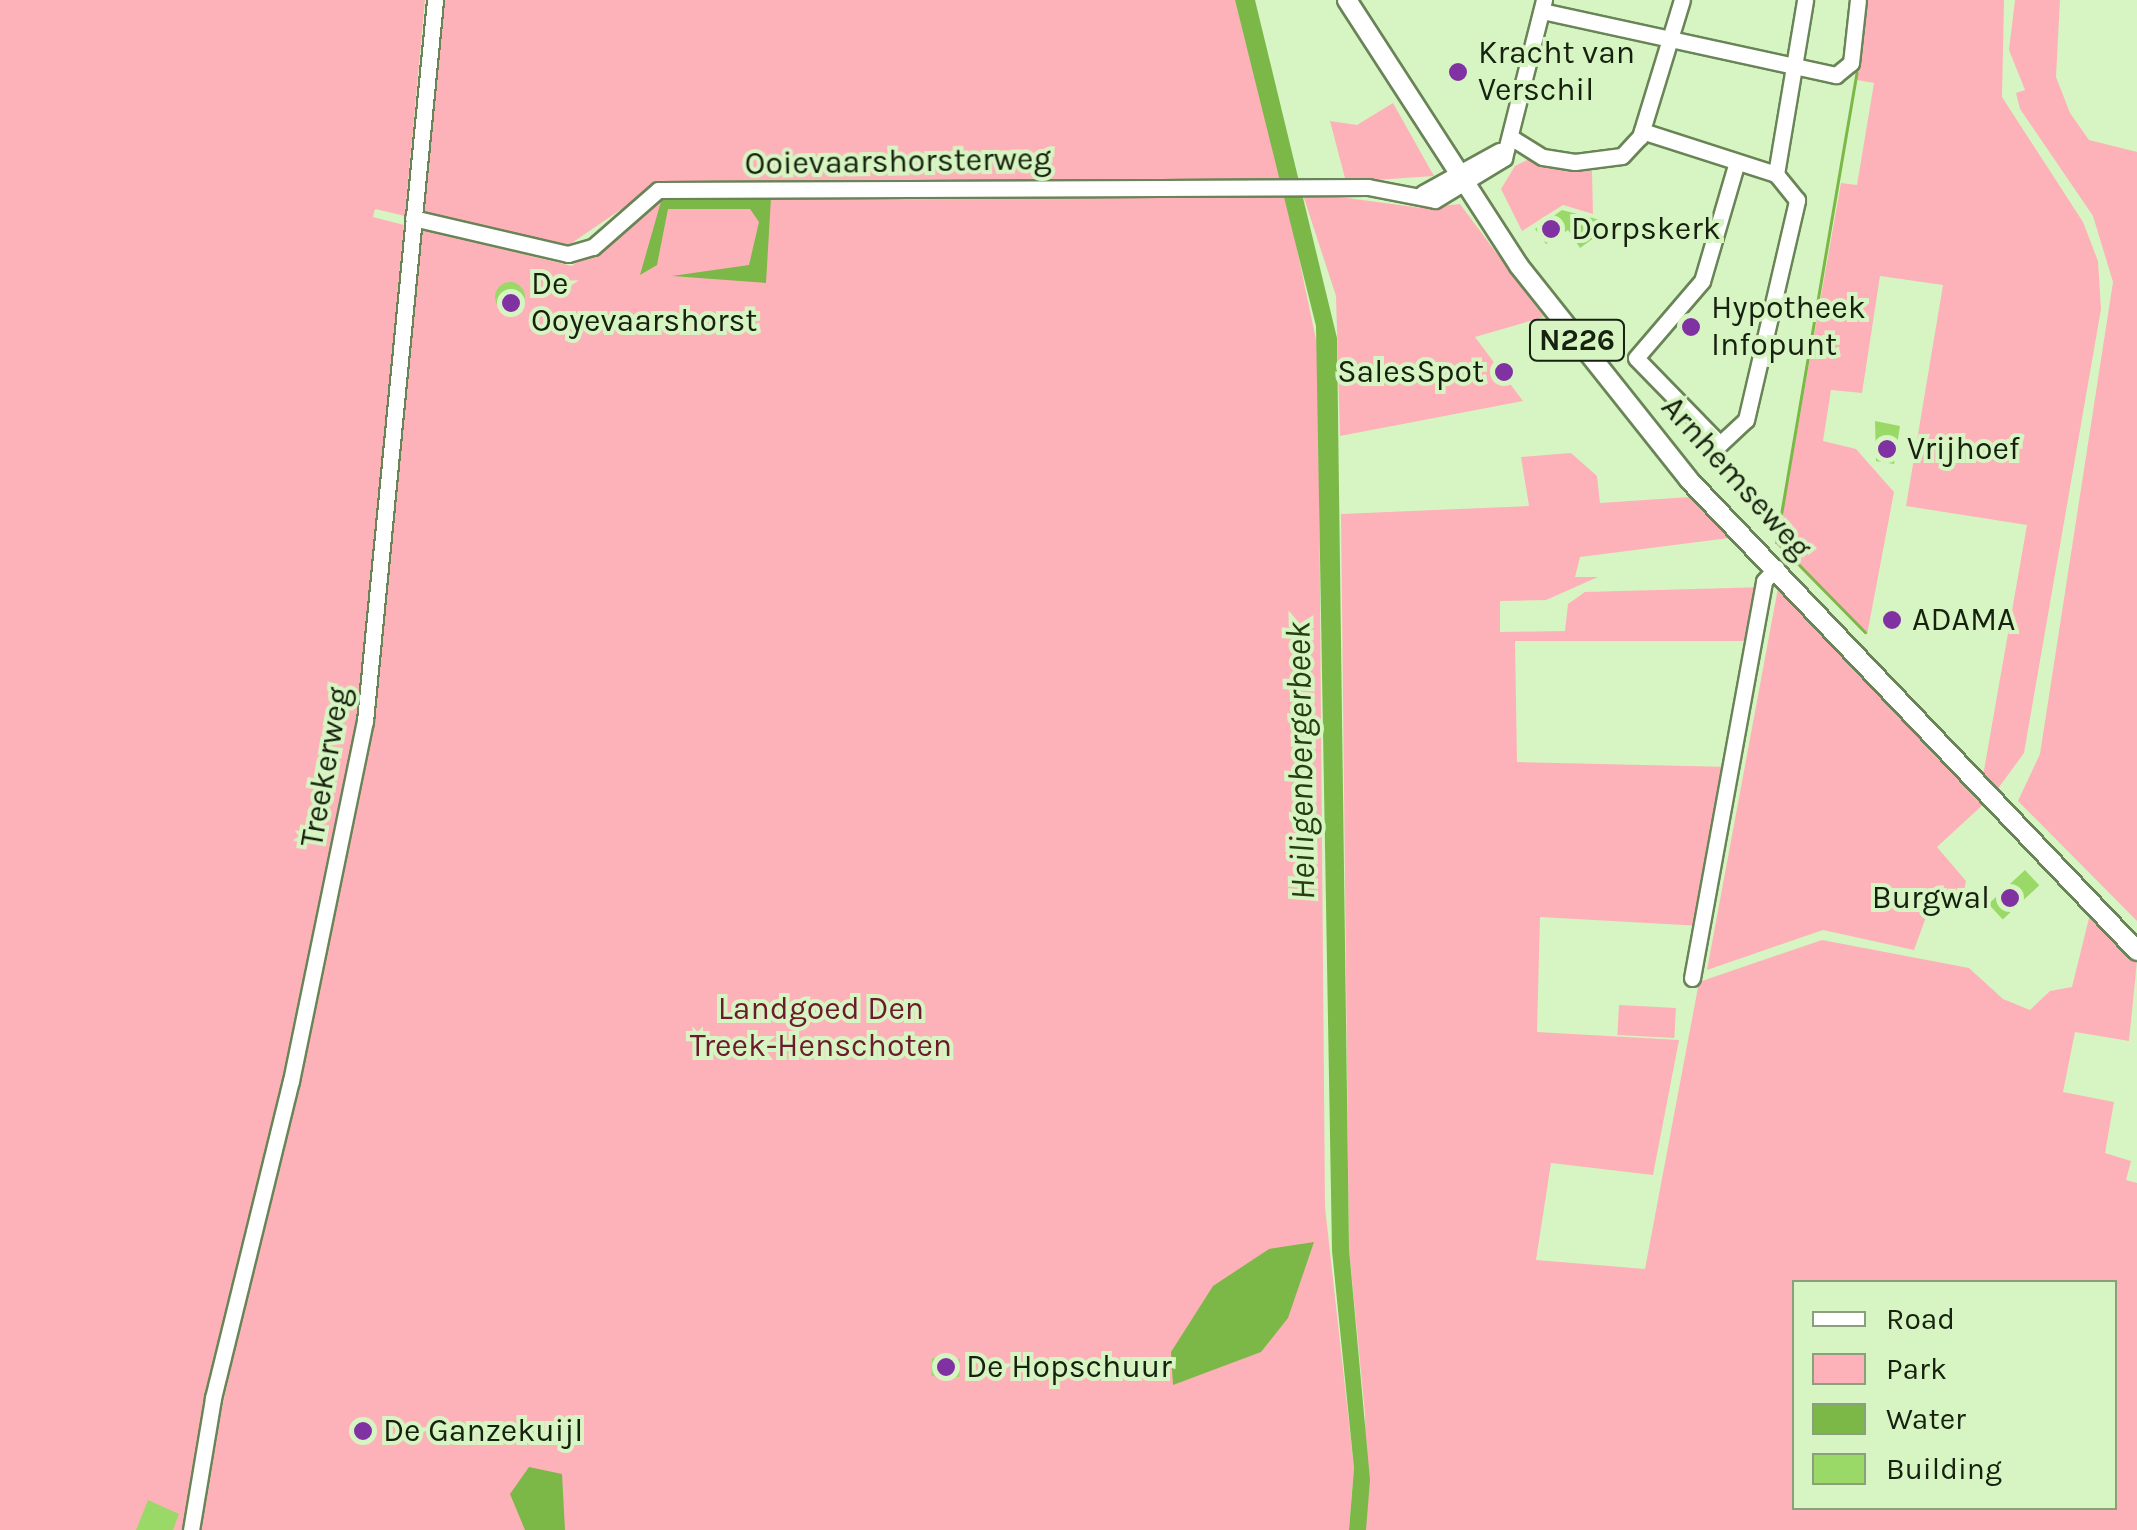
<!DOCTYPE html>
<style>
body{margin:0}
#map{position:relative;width:2137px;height:1530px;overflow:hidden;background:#d7f5c3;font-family:Karla,sans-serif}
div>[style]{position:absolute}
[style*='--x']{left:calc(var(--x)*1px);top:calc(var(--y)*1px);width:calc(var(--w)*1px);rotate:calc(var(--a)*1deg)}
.green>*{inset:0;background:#fdb2b9;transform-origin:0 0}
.water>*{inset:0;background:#7bb847}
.stream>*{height:2.5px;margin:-1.25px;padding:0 1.25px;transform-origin:1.25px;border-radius:1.25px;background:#7bb847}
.building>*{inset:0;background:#9ad968;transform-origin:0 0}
.round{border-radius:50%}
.roads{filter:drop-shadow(2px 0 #698456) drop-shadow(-2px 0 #698456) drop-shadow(0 2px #698456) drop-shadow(0 -2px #698456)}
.minor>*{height:15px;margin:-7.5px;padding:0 7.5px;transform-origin:7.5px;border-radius:7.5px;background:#fff}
.major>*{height:18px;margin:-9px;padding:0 9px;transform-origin:9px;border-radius:9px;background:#fff}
.dots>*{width:28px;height:28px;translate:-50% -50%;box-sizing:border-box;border:5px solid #d7f5c3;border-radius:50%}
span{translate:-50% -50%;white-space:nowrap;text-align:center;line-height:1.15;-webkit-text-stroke:8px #d7f5c3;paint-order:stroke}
.shield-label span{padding:2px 8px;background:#d7f5c3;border:2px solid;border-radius:8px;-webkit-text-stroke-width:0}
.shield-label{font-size:30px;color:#17210f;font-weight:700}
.poi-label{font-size:32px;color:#17210f}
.left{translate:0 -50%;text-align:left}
.right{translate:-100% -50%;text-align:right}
.street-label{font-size:32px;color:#17210f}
.park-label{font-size:32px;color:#6c1b2c}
.water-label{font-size:35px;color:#263e11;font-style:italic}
.legend{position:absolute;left:1792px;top:1280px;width:325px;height:230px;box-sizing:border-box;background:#d7f5c3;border:2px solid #8aa07b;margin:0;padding:12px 18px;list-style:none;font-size:30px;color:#17210f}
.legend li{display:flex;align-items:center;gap:20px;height:50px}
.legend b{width:50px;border:2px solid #8aa07b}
</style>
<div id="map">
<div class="green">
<div style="clip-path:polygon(0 0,425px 0,405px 216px,375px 209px,373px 217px,404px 225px,355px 742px,185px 1530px,0 1530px)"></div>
<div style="clip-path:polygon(441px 0,1235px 0,1282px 182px,648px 191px,563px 249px,418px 211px)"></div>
<div style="clip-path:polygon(1866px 0,2004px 0,2002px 97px,2083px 222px,2098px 261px,2101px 309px,2024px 753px,1997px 790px,1983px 776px,2027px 525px,1906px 506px,1943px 285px,1880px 276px,1862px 393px,1831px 390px,1823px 441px,1856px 449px,1894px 492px,1867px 635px,1777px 545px,1841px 183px,1857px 185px,1874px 83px,1857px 80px)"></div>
<div style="clip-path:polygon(2015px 0,2060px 0,2056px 77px,2070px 113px,2089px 140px,2137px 152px,2137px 921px,2018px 801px,2040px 754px,2113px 282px,2093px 216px,2020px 109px,2016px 93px,2025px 90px,2009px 50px)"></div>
<div style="clip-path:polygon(1393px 103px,1434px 176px,1346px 182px,1330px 121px,1357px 125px)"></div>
<div style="clip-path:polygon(1529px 159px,1592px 171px,1593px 214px,1563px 205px,1522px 231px,1501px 189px,1515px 166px)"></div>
<div style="clip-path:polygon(1285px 192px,1318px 349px,1325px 1207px,1354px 1468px,1349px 1530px,195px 1530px,362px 772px,413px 227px,572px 266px,651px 201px,769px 208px,771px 198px)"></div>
<div style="clip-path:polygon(1302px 192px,1422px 208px,1460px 204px,1544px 317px,1475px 337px,1523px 401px,1340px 436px,1336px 296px)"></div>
<div style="clip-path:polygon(evenodd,1571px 453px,1597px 476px,1600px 503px,1690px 497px,1729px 538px,1580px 557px,1575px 577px,1598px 577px,1546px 600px,1500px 601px,1500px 632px,1565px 631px,1568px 604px,1585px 592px,1766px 587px,1755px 641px,1515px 641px,1517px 762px,1731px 767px,1701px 926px,1540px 917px,1537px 1032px,1679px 1040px,1653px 1175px,1551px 1163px,1536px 1260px,1645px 1269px,1699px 982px,1822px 940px,1969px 968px,2003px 999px,2030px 1010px,2050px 991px,2072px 987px,2091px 910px,2137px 961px,2129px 1041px,2075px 1032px,2063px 1092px,2114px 1102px,2105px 1153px,2131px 1161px,2126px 1180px,2137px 1183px,2137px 1530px,1366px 1530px,1365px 1414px,1349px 1249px,1341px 514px,1529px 506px,1521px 457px,1571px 453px,1794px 1282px,2114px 1282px,2114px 1508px,1794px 1508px,1794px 1282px)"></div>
<div style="clip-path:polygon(1778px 588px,1987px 801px,1937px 847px,1966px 881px,1962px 903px,1933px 898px,1914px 950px,1823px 930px,1707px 970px)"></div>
<div style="left:1619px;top:1005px;width:57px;height:30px;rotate:3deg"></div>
</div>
<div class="water">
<div style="clip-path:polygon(1235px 0,1255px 0,1337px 338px,1349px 1249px,1370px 1480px,1366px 1530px,1349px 1530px,1354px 1468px,1332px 1251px,1316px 326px)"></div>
<div style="clip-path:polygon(662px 198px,771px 198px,766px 283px,672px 276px,749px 265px,759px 222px,750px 209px,668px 209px,657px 265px,640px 275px)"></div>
<div style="clip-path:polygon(1314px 1242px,1288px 1318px,1261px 1352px,1173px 1385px,1171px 1352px,1213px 1286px,1269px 1249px)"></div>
<div style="clip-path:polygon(529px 1467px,562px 1474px,565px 1530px,525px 1530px,510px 1494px)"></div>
</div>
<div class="stream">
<div style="--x:1857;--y:73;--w:476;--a:99.7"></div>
<div style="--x:1777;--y:542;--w:126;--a:45.6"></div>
</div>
<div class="building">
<div style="clip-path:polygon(1562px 210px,1600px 220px,1592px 226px,1598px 235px,1580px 248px,1568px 230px,1546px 244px,1535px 229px)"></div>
<div class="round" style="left:495px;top:282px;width:30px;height:30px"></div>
<div style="clip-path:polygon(1875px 421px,1900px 426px,1894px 464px,1876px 461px)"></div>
<div style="left:2025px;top:870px;width:21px;height:50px;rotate:47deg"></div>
<div style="left:932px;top:1358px;width:28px;height:18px;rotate:2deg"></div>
<div style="clip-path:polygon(148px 1500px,179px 1514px,173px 1530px,136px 1530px)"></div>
</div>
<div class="roads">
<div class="minor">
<div style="--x:1542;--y:11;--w:301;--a:12.3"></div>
<div style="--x:1836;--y:75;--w:19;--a:-39"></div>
<div style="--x:1851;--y:63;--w:63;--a:-83.7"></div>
<div style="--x:1642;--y:131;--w:141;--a:17.8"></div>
<div style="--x:1512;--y:138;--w:36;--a:32"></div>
<div style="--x:1543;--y:157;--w:32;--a:9"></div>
<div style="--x:1575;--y:162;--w:47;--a:-7.3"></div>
<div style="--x:1622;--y:156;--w:26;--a:-47"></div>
<div style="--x:1640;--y:137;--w:143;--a:-73"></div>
<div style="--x:1736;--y:165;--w:121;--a:106.3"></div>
<div style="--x:1702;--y:281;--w:101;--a:130.6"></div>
<div style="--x:1636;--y:358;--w:120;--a:45.7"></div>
<div style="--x:1720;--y:444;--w:35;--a:-43"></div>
<div style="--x:1746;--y:420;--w:226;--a:-76.9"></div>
<div style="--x:1797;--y:200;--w:33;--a:-129"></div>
<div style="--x:1776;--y:174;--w:176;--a:-80.5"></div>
<div style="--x:1423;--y:193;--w:87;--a:-28.9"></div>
<div style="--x:413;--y:218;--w:159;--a:13.1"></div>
<div style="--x:568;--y:254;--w:26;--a:-16"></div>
<div style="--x:593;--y:247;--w:86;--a:-41.2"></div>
<div style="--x:658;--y:190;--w:710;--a:-0.24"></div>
<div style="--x:1368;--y:187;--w:68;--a:11"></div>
<div style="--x:1435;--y:200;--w:81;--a:-31.3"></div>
<div style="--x:1504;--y:158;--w:163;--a:-75.8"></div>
<div style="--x:1692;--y:978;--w:403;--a:-79.7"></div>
<div style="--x:1764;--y:581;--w:18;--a:-47"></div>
<div style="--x:191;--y:1530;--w:134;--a:-80.5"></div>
<div style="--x:213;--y:1398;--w:326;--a:-76.2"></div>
<div style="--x:291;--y:1081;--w:368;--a:-78.4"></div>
<div style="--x:365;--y:721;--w:724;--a:-84.45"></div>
</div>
<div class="major">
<div style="--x:1347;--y:0;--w:317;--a:57.1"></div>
<div style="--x:1519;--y:266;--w:273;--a:51.5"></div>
<div style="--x:1689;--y:480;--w:650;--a:46.43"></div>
</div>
</div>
<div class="dots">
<div style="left:1458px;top:72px;background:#8032a3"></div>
<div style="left:1551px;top:229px;background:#8032a3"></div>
<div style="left:511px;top:303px;background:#8032a3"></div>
<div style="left:1691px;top:327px;background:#8032a3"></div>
<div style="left:1504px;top:372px;background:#8032a3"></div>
<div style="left:1887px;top:449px;background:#8032a3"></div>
<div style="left:1892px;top:620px;background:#8032a3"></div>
<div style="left:2010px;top:898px;background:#8032a3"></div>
<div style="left:946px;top:1367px;background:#8032a3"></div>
<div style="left:363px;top:1431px;background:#8032a3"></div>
</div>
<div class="shield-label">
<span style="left:1577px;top:340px">N226</span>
</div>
<div class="poi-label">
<span class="left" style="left:1478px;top:72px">Kracht van<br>Verschil</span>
<span class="left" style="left:1571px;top:229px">Dorpskerk</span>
<span class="left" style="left:531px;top:303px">De<br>Ooyevaarshorst</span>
<span class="left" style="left:1711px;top:327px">Hypotheek<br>Infopunt</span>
<span class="right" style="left:1484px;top:372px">SalesSpot</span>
<span class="left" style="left:1907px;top:449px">Vrijhoef</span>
<span class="left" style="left:1912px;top:620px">ADAMA</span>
<span class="right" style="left:1990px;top:898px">Burgwal</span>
<span class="left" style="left:966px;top:1367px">De Hopschuur</span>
<span class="left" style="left:383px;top:1431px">De Ganzekuijl</span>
</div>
<div class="street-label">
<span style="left:898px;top:162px;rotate:-1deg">Ooievaarshorsterweg</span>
<span style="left:1736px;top:478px;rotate:48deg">Arnhemseweg</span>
<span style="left:326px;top:767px;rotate:-80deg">Treekerweg</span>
</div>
<div class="park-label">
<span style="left:821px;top:1028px">Landgoed Den<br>Treek-Henschoten</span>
</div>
<div class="water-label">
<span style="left:1301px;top:761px;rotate:-91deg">Heiligenbergerbeek</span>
</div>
<ul class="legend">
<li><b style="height:12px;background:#fff"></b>Road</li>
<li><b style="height:28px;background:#fdb2b9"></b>Park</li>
<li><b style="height:28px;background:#7bb847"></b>Water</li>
<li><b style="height:28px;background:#9ad968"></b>Building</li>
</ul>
</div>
